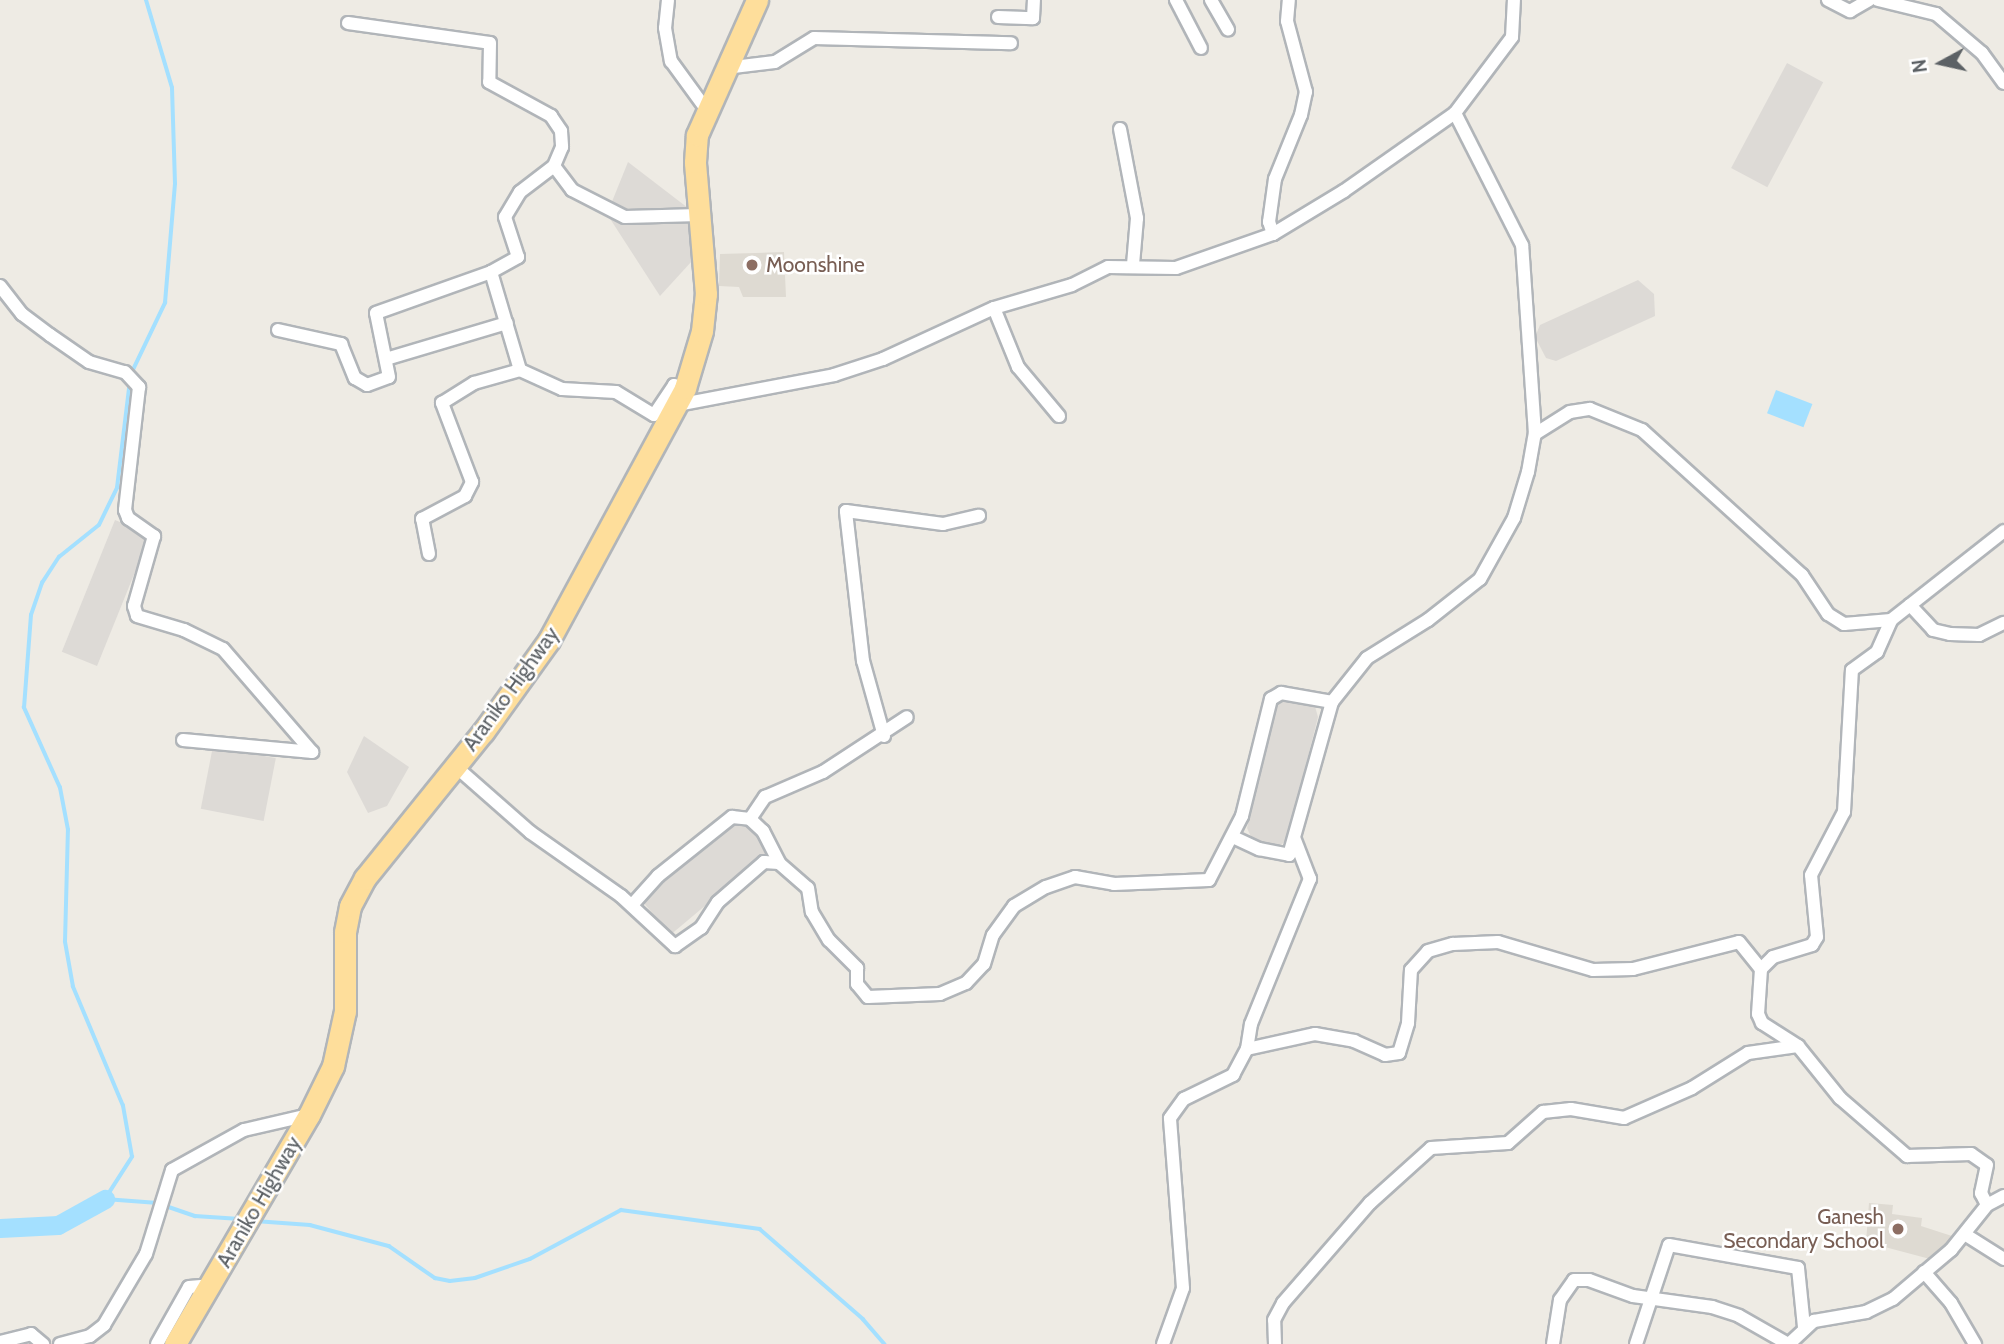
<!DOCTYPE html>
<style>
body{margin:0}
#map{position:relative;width:2004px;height:1344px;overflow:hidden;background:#eeebe4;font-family:Cabin,sans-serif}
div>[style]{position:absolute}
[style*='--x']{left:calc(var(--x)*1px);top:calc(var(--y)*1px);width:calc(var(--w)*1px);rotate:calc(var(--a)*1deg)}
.industrial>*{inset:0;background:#dddad6;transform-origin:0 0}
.education>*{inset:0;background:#dedad2}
.water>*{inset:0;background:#a4e0ff;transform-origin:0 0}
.stream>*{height:3.5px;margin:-1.75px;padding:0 1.75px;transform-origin:1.75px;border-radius:1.75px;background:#a4e0ff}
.river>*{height:19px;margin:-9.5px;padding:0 9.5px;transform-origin:9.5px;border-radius:9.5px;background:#a4e0ff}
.roads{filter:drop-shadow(2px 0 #b1b5b9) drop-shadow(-2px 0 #b1b5b9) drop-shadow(0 2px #b1b5b9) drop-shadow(0 -2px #b1b5b9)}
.minor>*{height:12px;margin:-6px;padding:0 6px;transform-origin:6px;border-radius:6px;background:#fff}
.trunk>*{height:21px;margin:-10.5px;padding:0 10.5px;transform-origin:10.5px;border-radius:10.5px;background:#fede9b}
.dots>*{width:19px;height:19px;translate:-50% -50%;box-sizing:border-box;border:4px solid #fff;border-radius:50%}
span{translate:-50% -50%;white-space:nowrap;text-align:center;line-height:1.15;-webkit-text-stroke:5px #fff;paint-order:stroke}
.education-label{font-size:21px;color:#785e54}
.left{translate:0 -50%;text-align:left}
.right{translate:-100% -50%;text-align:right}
.street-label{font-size:21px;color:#5c6165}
.north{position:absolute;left:1906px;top:28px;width:70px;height:70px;-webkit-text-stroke:5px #fff;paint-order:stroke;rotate:262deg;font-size:19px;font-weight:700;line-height:28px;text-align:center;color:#5c6165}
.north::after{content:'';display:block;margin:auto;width:24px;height:32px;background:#5c6165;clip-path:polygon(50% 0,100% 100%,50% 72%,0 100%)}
</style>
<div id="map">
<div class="industrial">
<div style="left:1787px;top:63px;width:41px;height:119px;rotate:28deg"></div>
<div style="clip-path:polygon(628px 162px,688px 208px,692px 261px,660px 296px,607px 214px)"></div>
<div style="clip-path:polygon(1638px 280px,1654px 294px,1655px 316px,1556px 361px,1546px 358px,1535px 337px,1540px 325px)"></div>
<div style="left:115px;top:520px;width:38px;height:142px;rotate:22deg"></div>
<div style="clip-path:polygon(1290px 698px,1314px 703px,1318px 717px,1287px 840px,1278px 847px,1263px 846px,1252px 839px,1247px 828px,1278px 703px)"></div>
<div style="clip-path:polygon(364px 736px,409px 767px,387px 806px,368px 813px,347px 772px)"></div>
<div style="left:213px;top:746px;width:64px;height:64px;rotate:11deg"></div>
<div style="left:742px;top:816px;width:45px;height:131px;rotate:50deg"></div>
</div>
<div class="education">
<div style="clip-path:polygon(784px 252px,786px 297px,743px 297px,739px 287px,719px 286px,720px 254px)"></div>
<div style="clip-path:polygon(1869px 1203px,1893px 1205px,1892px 1214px,1922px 1218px,1921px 1226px,1955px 1237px,1930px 1259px,1866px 1242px)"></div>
</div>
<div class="water">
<div style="left:1776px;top:390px;width:39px;height:25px;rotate:21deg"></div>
</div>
<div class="stream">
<div style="--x:131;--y:374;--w:79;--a:-64.4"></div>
<div style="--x:165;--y:303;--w:119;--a:-85.2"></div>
<div style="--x:175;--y:184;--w:96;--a:-91.8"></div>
<div style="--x:172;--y:88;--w:92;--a:-106.5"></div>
<div style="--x:105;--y:1199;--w:50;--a:-57.3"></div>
<div style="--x:132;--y:1157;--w:52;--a:-100"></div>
<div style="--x:123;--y:1106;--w:129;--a:-112.8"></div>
<div style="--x:73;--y:987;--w:46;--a:-100.1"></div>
<div style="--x:65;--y:942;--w:112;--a:-88.5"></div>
<div style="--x:68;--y:830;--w:43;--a:-100.8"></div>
<div style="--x:60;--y:788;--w:88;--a:-114.2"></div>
<div style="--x:24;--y:708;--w:93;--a:-85.7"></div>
<div style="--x:31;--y:615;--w:34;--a:-71"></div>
<div style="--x:42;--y:583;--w:31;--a:-57"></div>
<div style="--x:59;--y:557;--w:51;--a:-38.7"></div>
<div style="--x:99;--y:525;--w:41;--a:-64.1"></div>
<div style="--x:117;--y:488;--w:108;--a:-83.1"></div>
<div style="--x:105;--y:1199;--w:53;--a:4.3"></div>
<div style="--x:166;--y:1206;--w:31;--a:19"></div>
<div style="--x:195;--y:1216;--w:45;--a:3.8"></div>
<div style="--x:255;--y:1221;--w:55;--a:4.2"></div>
<div style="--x:310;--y:1225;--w:82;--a:14.9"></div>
<div style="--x:389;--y:1246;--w:56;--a:34.8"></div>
<div style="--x:435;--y:1278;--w:15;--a:11"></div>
<div style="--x:450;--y:1281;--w:25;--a:-7"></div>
<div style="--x:475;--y:1278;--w:58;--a:-19.1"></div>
<div style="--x:530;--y:1259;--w:103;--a:-28.3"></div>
<div style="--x:621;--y:1210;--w:140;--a:7.8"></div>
<div style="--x:760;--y:1229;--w:137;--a:41.1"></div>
<div style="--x:863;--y:1319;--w:33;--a:49"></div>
</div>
<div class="river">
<div style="--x:0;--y:1228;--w:58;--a:-3"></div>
<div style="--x:58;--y:1225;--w:54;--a:-29"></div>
</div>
<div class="roads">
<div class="minor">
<div style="--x:668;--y:0;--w:28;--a:96"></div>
<div style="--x:665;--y:28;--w:34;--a:80"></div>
<div style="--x:671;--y:61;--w:59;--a:53.9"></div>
<div style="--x:1176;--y:0;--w:54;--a:62.5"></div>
<div style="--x:1211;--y:0;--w:34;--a:60"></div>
<div style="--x:1828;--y:0;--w:25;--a:27"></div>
<div style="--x:1850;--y:11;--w:22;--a:-30"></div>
<div style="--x:1878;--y:0;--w:60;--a:13.6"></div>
<div style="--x:1936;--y:14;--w:60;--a:40.3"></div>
<div style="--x:1982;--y:53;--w:37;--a:54"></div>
<div style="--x:998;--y:17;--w:35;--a:2"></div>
<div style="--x:1033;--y:18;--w:18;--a:-87"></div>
<div style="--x:348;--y:23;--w:143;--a:8"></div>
<div style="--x:490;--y:43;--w:39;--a:91"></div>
<div style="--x:489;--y:82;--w:71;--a:28.7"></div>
<div style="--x:551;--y:116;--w:18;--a:56"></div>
<div style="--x:561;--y:131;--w:16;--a:86"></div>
<div style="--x:562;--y:147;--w:21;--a:113"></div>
<div style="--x:554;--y:166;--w:30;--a:53"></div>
<div style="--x:572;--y:190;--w:59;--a:27"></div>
<div style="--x:625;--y:217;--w:74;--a:-1.5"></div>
<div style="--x:725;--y:68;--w:50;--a:-6.8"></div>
<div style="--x:775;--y:62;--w:46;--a:-31.6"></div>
<div style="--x:814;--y:38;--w:197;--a:1.5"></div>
<div style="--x:1120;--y:129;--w:91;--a:79.2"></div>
<div style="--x:1137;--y:218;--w:47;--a:94.9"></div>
<div style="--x:1273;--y:234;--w:13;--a:-108"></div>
<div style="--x:1269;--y:222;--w:43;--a:-82.1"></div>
<div style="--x:1275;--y:179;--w:69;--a:-67.9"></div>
<div style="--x:1301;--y:115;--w:24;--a:-78"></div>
<div style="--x:1306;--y:92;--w:73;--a:-105"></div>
<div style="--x:1287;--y:21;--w:21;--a:-85"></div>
<div style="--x:491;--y:272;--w:102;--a:73.5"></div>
<div style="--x:520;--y:370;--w:46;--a:24.3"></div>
<div style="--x:562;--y:389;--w:54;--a:3.2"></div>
<div style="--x:616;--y:392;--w:44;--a:31.2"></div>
<div style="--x:654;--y:415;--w:36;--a:-56"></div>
<div style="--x:674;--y:385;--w:11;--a:15"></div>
<div style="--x:0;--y:286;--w:36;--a:52"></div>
<div style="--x:22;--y:314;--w:35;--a:37"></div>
<div style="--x:50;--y:335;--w:47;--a:34.7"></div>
<div style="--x:89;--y:362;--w:37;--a:16"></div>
<div style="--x:125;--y:372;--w:21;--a:47"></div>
<div style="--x:139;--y:387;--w:124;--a:96.5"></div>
<div style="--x:125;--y:510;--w:9;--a:69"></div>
<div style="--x:128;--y:518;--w:32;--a:35"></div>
<div style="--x:154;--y:536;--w:73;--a:105.9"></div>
<div style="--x:134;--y:606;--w:10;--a:73"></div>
<div style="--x:137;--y:616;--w:49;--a:16.6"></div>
<div style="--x:184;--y:630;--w:43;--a:26"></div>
<div style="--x:223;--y:649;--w:136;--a:49.2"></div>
<div style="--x:994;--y:308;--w:64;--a:67.9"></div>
<div style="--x:1018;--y:367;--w:64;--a:50.1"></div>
<div style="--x:278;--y:330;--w:65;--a:12.5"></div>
<div style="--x:341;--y:344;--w:37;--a:68"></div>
<div style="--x:355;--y:378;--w:14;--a:30"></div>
<div style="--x:367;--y:385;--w:23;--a:-20"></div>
<div style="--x:389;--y:377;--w:65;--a:-101.5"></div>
<div style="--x:376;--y:313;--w:122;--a:-19.6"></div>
<div style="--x:491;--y:272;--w:31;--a:-29"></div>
<div style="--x:518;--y:257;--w:42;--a:-108"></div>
<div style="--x:505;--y:217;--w:29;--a:-59"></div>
<div style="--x:520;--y:192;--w:43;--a:-37.4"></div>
<div style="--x:386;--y:359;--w:126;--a:-16.6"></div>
<div style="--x:677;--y:405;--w:160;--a:-10.8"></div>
<div style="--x:834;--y:375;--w:52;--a:-18.1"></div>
<div style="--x:883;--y:359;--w:122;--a:-24.7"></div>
<div style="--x:994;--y:308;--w:81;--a:-16.4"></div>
<div style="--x:1072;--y:285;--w:40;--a:-26.6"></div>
<div style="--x:1108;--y:267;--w:68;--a:0.8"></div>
<div style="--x:1176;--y:268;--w:103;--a:-19.3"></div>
<div style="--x:1273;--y:234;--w:83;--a:-31.2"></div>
<div style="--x:1344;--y:191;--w:136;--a:-35.1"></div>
<div style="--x:1455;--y:113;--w:95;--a:-53.1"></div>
<div style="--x:1512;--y:37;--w:37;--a:-87"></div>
<div style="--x:1535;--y:434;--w:41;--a:-32.2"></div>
<div style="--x:1570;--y:412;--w:20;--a:-9"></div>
<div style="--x:1590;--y:409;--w:56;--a:22"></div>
<div style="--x:1642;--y:430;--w:216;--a:42.2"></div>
<div style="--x:1802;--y:575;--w:47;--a:56.3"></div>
<div style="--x:1828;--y:614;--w:19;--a:32"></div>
<div style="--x:1844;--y:624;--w:47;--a:-4.9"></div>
<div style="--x:429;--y:554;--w:36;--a:-101"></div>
<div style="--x:422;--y:519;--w:49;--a:-28.1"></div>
<div style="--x:465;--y:496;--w:16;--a:-63"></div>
<div style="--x:472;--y:482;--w:85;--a:-110.8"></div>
<div style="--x:442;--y:403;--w:38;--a:-32"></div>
<div style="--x:474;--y:383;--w:48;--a:-15.8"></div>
<div style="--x:1910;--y:605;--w:34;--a:47"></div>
<div style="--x:1933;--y:630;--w:17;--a:13"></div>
<div style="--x:1950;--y:634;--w:29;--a:2"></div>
<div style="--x:1979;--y:635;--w:28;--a:-26"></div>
<div style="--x:884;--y:736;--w:78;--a:-105.6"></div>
<div style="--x:863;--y:661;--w:151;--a:-96.5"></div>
<div style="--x:846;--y:511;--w:98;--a:7.6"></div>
<div style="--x:943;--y:524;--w:37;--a:-13"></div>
<div style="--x:183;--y:740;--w:130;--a:5.3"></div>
<div style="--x:455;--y:766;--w:100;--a:41.3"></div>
<div style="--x:530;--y:832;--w:111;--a:35.1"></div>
<div style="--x:621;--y:896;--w:74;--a:42.8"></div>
<div style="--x:675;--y:946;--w:32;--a:-35"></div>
<div style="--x:701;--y:928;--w:31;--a:-57"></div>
<div style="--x:718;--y:902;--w:61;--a:-41"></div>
<div style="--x:764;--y:862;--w:15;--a:4"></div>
<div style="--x:779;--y:863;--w:38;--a:41"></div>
<div style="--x:808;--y:888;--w:24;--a:81"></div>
<div style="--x:812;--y:912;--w:33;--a:59"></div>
<div style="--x:829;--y:940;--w:40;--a:45"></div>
<div style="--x:857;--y:968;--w:16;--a:90"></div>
<div style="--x:857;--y:984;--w:17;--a:50"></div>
<div style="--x:868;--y:997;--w:72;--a:-2.4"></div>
<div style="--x:940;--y:994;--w:28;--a:-23"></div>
<div style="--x:966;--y:983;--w:26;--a:-47"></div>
<div style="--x:984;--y:964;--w:30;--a:-73"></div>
<div style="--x:993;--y:935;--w:36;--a:-54"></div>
<div style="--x:1014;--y:906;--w:37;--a:-31"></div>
<div style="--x:1046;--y:887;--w:31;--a:-19"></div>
<div style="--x:1075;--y:877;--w:40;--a:10"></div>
<div style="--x:1114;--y:884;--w:95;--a:-2.4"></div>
<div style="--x:1209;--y:880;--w:72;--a:-62.7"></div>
<div style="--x:1242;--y:816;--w:121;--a:-76.1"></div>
<div style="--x:1271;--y:699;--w:12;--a:-31"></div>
<div style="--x:1281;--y:693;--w:52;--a:10"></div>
<div style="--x:750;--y:819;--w:27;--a:-56"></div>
<div style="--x:765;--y:797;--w:63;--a:-23.3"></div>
<div style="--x:823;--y:772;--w:100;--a:-33.2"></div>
<div style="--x:1233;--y:837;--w:29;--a:25"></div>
<div style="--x:1259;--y:849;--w:31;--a:11"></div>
<div style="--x:1289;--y:855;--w:159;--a:-74.3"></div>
<div style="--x:1332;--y:702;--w:56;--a:-51.5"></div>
<div style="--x:1367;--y:658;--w:72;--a:-31.9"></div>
<div style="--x:1428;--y:620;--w:66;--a:-38.3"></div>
<div style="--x:1480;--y:579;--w:70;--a:-60.9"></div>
<div style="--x:1514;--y:518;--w:48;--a:-73.1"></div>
<div style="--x:1528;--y:472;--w:39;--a:-80"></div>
<div style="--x:1535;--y:434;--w:189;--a:-93.9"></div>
<div style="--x:1522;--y:245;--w:148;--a:-116.9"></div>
<div style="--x:632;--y:905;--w:39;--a:-48"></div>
<div style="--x:658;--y:876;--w:95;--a:-38.6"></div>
<div style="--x:732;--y:817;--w:18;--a:6"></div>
<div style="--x:750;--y:819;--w:18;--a:43"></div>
<div style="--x:763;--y:831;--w:36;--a:63"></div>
<div style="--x:1761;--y:969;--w:17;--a:-45"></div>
<div style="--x:1773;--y:957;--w:41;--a:-17.1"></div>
<div style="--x:1812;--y:945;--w:9;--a:-58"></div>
<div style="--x:1817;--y:937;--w:62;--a:-95.5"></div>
<div style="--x:1811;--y:875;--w:71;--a:-62.4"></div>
<div style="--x:1844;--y:812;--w:142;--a:-86.8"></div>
<div style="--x:1852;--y:670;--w:31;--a:-36"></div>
<div style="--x:1877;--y:652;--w:35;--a:-66"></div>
<div style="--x:1891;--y:620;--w:144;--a:-38.2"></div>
<div style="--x:1247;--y:1049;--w:25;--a:-81"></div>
<div style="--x:1251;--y:1024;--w:157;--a:-67.9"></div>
<div style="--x:1310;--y:879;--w:42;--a:-111"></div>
<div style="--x:1966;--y:1235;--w:45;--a:32.3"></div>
<div style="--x:1924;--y:1272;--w:41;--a:48.9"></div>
<div style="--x:1951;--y:1303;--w:48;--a:59.7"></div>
<div style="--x:0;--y:1342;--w:32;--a:-14"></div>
<div style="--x:31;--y:1334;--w:16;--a:40"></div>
<div style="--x:60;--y:1344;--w:31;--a:-15"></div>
<div style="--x:90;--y:1336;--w:18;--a:-38"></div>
<div style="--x:104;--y:1325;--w:82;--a:-59.4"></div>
<div style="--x:146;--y:1254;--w:88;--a:-72.8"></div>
<div style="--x:172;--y:1170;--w:82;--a:-29.1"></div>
<div style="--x:244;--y:1130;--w:67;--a:-13"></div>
<div style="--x:157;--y:1344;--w:65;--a:-60.7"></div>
<div style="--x:189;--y:1287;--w:21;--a:-5"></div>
<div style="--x:1163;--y:1344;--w:59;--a:-70.3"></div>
<div style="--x:1183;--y:1288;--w:170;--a:-94.4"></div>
<div style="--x:1170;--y:1118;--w:24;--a:-54"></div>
<div style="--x:1184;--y:1099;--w:55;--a:-26.1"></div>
<div style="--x:1233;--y:1075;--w:30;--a:-62"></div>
<div style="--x:1247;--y:1049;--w:70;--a:-12.4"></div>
<div style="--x:1315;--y:1034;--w:40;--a:10"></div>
<div style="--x:1354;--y:1041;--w:34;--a:24"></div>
<div style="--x:1385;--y:1055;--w:14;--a:-8"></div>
<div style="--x:1399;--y:1053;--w:31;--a:-73"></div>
<div style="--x:1408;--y:1023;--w:53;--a:-86.8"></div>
<div style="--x:1411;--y:970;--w:25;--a:-48"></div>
<div style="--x:1428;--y:951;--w:26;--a:-16"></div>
<div style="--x:1453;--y:944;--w:45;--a:-2.5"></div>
<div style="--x:1498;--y:942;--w:99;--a:16.4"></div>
<div style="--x:1593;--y:970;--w:40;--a:-1.4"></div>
<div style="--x:1633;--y:969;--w:109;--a:-14.3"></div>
<div style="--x:1739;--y:942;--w:35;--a:51"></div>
<div style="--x:1761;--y:969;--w:45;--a:93.8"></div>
<div style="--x:1758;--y:1014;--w:10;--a:66"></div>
<div style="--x:1762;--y:1023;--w:43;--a:32.6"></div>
<div style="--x:1275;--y:1344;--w:24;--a:-92"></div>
<div style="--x:1274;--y:1320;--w:19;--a:-62"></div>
<div style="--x:1283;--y:1303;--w:133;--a:-49"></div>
<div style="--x:1370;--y:1203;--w:82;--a:-42"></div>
<div style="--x:1431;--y:1148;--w:77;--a:-3.7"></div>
<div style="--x:1508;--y:1143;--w:47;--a:-41.5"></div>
<div style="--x:1543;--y:1112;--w:28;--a:-6"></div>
<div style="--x:1571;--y:1109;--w:54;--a:9.6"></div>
<div style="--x:1624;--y:1118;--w:74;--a:-23.8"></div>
<div style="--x:1692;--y:1088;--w:66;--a:-32"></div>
<div style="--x:1748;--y:1053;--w:50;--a:-8"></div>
<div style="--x:1798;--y:1046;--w:67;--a:51.1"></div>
<div style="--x:1840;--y:1098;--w:89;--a:40.9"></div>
<div style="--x:1907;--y:1156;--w:64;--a:-1.8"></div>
<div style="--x:1971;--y:1154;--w:19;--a:35"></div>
<div style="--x:1987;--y:1165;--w:29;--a:102"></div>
<div style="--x:1981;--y:1193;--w:13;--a:63"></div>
<div style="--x:1553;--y:1344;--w:45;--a:-81"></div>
<div style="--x:1560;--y:1300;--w:24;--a:-55"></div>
<div style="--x:1574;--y:1280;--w:15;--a:0"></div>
<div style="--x:1589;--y:1280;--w:47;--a:20"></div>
<div style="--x:1633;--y:1296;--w:80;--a:7.9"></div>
<div style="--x:1712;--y:1307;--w:28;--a:18"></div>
<div style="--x:1739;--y:1316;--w:56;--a:29.7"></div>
<div style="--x:1636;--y:1344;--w:104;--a:-71.6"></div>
<div style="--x:1669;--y:1245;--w:131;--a:10.1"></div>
<div style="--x:1798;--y:1268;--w:59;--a:84.2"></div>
<div style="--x:1789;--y:1344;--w:34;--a:-43"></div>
<div style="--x:1814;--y:1321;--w:53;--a:-9.8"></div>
<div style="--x:1866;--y:1312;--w:30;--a:-26"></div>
<div style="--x:1893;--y:1299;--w:76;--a:-40.2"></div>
<div style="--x:1951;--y:1250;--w:58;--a:-51.3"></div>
<div style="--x:1987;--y:1205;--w:19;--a:-28"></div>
</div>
<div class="trunk">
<div style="--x:175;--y:1344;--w:265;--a:-59.7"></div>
<div style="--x:309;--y:1115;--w:55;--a:-63.9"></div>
<div style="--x:333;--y:1066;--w:56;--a:-77.7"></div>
<div style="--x:345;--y:1011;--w:79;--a:-90"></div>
<div style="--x:345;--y:932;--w:26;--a:-79"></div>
<div style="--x:350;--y:906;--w:32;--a:-62"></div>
<div style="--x:365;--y:878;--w:188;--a:-51.1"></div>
<div style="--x:483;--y:732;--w:113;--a:-54.3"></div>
<div style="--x:549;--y:640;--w:286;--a:-61.6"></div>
<div style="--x:685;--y:388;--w:59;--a:-73.4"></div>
<div style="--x:702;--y:331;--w:37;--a:-84"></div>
<div style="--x:706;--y:294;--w:132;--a:-94.8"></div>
<div style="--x:695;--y:162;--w:27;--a:-86"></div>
<div style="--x:697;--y:135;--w:148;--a:-66"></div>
</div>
</div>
<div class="dots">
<div style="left:752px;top:265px;background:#8d6e63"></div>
<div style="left:1898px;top:1229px;background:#8d6e63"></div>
</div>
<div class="education-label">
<span class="left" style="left:766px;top:265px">Moonshine</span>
<span class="right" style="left:1884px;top:1229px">Ganesh<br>Secondary School</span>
</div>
<div class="street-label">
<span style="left:511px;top:689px;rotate:-54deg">Araniko Highway</span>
<span style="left:259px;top:1202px;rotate:-60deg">Araniko Highway</span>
</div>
<div class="north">N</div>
</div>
